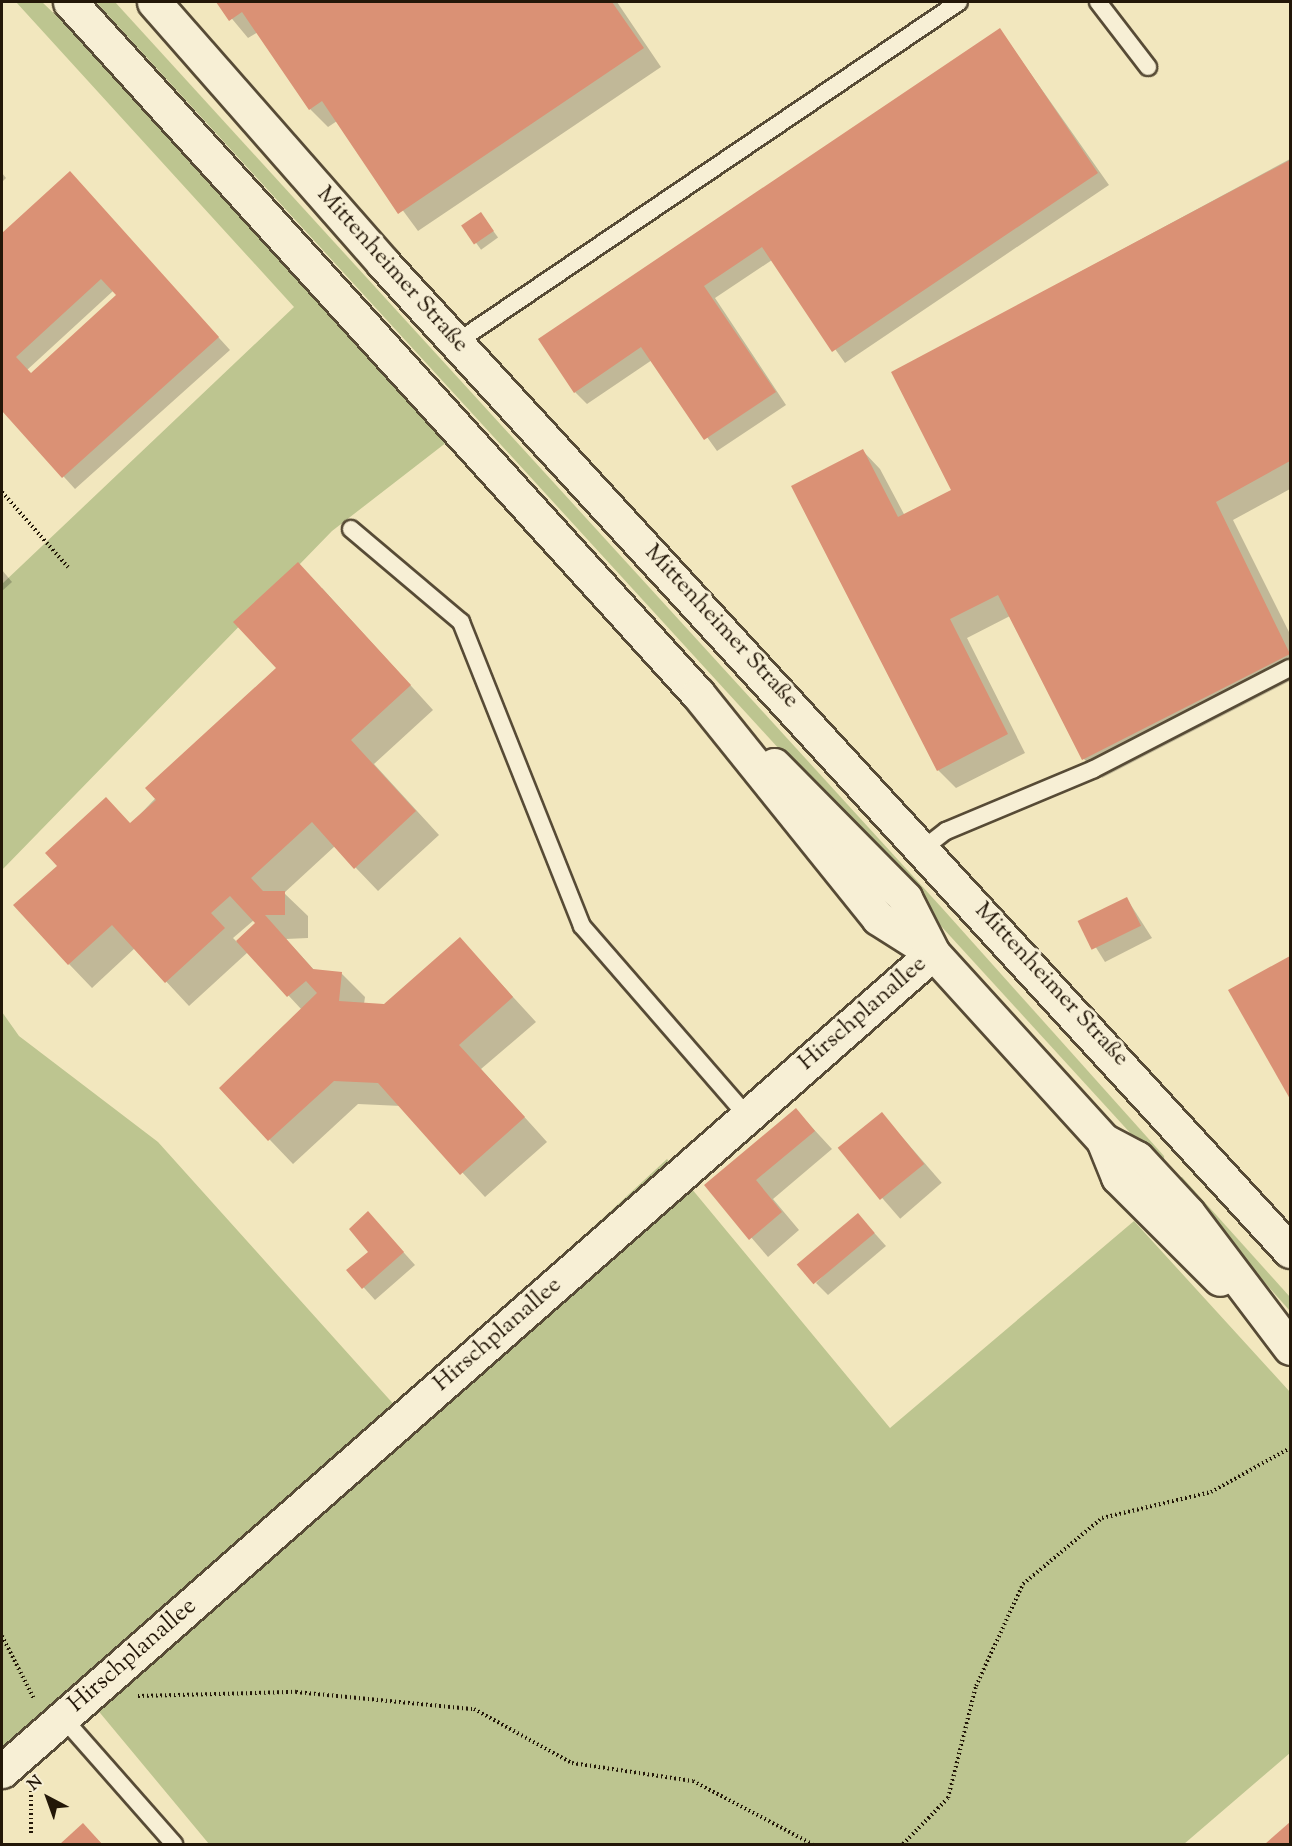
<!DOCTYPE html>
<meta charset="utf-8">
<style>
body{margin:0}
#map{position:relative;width:1292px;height:1846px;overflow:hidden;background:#f2e7be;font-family:"Sorts Mill Goudy",serif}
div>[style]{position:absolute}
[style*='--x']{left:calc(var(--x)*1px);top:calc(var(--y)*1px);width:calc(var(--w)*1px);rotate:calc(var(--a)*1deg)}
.green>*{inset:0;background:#bdc590}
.shadow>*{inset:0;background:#0003;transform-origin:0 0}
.building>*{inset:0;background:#da9175;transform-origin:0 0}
.path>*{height:4px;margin-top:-2px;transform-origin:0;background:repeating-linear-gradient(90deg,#231708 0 1.5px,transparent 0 4.5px)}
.roads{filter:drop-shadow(2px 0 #574b36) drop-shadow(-2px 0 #574b36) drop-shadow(0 2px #574b36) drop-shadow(0 -2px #574b36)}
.service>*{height:16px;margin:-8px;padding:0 8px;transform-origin:8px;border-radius:8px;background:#f7efd5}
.minor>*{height:33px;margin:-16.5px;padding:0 16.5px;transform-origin:16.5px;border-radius:16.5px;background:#f7efd5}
.secondary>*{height:33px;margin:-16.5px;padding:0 16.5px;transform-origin:16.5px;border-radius:16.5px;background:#f7efd5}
span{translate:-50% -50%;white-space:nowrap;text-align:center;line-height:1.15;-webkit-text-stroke:6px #f7efd5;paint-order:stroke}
.street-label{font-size:24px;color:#231708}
.frame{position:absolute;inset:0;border:3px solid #231708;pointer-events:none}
.north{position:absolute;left:18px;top:1768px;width:60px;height:60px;-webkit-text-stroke:4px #f7efd5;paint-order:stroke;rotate:319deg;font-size:16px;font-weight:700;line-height:24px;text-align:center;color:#231708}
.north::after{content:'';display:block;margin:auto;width:21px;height:27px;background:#231708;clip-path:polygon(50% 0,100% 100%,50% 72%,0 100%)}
</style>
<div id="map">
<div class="green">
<div style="clip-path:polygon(16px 2px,42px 2px,120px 77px,447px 442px,332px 531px,2px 870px,2px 584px,294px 307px)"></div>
<div style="clip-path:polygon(96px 2px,115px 2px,942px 908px,1164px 1156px,1165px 1171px)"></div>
<div style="clip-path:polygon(2px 1012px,19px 1036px,158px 1142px,397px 1408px,667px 1159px,890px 1428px,1134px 1221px,1290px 1392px,1290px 1753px,1184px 1844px,209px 1844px,76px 1684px,2px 1747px)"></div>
<div style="clip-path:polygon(1182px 1177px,1290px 1297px,1290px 1311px,1174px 1181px)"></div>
</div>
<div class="shadow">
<div style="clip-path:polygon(218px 2px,617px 2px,661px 67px,418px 231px,337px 121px,328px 127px,310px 109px,258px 32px,248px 38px)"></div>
<div style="clip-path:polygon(1000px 30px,1109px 185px,845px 363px,772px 260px,715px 298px,786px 405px,717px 451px,652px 360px,587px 404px,575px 392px)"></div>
<div style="clip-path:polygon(1290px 159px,1290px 489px,1233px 520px,1290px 634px,1290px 681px,1102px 778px,1084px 759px,1010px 616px,967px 638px,1025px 753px,956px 788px,938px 770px,862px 450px,880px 469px,905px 516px,953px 491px,893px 373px)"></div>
<div style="clip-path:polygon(2px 173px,6px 178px,2px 182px)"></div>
<div style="clip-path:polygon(evenodd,70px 174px,230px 350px,75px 489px,2px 409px,2px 235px,70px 174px,113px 291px,118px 296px,31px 374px,27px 370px,113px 291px)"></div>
<div style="left:481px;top:214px;width:29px;height:21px;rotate:54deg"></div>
<div style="clip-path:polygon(2px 570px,12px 582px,2px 591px)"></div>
<div style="clip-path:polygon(evenodd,322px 588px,433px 710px,374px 764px,439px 835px,378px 891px,335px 846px,284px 893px,308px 916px,308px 938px,286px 939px,315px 971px,341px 973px,365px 997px,364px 1004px,385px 1006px,460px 939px,536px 1022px,481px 1069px,547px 1142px,485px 1197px,401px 1106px,358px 1104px,293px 1164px,270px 1140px,221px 1088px,302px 1010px,248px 952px,189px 1006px,135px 948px,92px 988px,69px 964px,131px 824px,278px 669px,322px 588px,254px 920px,257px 923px,237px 942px,233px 938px,254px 920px)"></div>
<div style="clip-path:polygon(1127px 899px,1152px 938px,1105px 962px,1080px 922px)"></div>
<div style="clip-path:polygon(1290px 958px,1290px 1096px,1230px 991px)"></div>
<div style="clip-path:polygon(796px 1110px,832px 1149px,773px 1199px,799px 1230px,768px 1257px,706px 1185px)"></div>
<div style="left:882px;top:1114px;width:91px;height:55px;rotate:49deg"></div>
<div style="clip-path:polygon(379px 1225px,415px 1265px,375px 1300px,348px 1270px,371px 1252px)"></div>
<div style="clip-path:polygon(869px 1227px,886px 1246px,828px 1295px,816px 1283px)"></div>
<div style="clip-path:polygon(1290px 1824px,1290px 1844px,1267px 1844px)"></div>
<div style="clip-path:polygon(83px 1825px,102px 1844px,62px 1844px)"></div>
</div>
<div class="building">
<div style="clip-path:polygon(216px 2px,612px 2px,644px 48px,398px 214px,322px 101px,309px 110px,242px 12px,229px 21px)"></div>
<div style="clip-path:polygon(1000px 28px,1098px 173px,832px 352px,762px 247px,704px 286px,776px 392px,704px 440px,641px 347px,574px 393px,538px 339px)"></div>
<div style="clip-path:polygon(1290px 160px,1290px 461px,1216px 502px,1290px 654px,1082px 760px,998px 595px,950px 619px,1008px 734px,937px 771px,791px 486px,863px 449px,898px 517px,951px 490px,891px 372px)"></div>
<div style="clip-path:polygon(evenodd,70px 171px,219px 337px,62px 478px,2px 411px,2px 233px,70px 171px,101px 279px,116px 295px,31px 373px,16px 357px,101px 279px)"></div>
<div style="left:481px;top:212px;width:23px;height:24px;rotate:56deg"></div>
<div style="clip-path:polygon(298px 562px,411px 685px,351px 740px,416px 811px,354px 869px,312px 822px,251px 878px,263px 891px,285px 891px,285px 915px,265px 915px,313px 969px,342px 972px,339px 1001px,384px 1004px,460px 937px,513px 997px,459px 1045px,525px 1117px,460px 1175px,378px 1083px,334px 1081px,268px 1141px,219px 1088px,317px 993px,306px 981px,287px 997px,236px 941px,255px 923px,230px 896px,211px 913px,225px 928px,165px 983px,112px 925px,68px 965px,13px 905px,57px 866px,45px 853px,106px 797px,130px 823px,156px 800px,145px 788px,276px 668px,233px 622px)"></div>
<div style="left:1127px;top:897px;width:32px;height:55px;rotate:64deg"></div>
<div style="clip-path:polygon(1290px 956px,1290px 1099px,1228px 990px)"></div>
<div style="clip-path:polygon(796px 1108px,815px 1131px,756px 1180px,782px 1212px,749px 1240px,704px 1185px)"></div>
<div style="left:882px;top:1112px;width:67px;height:57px;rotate:51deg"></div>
<div style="clip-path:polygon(368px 1211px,404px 1252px,362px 1289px,346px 1270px,368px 1252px,349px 1229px)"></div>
<div style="left:858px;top:1213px;width:26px;height:80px;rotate:50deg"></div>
<div style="clip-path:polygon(1290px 1822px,1290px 1844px,1265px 1844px)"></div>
<div style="clip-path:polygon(83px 1823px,102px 1844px,60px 1844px)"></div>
</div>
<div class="path">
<div style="--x:2;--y:492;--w:100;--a:48.7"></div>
<div style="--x:2;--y:1636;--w:71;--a:63.1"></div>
<div style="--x:138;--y:1696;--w:158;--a:-1.5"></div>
<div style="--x:296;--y:1692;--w:179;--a:5.5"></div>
<div style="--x:474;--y:1709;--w:112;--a:28.9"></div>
<div style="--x:572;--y:1763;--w:122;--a:8.5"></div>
<div style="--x:693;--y:1781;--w:135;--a:27.9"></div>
<div style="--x:31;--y:1791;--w:44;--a:90"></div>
<div style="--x:903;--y:1844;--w:64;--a:-45.6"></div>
<div style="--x:948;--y:1798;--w:115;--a:-76"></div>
<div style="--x:976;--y:1686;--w:112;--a:-65.3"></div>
<div style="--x:1023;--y:1584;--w:103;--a:-39.9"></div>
<div style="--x:1102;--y:1518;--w:112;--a:-13.4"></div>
<div style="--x:1211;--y:1492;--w:90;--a:-29.1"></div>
</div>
<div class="roads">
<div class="service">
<div style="--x:1098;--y:2;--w:82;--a:52.4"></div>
<div style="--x:457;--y:342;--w:606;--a:-34.11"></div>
<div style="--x:351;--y:529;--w:144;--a:40.2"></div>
<div style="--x:461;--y:622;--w:327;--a:68.3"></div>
<div style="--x:582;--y:926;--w:252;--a:49"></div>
<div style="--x:924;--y:848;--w:28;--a:-38"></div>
<div style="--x:946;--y:831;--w:160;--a:-22.7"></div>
<div style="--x:1094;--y:769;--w:220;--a:-27.3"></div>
<div style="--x:63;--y:1718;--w:168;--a:48.6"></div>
</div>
<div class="minor">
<div style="--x:154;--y:2;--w:347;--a:48.7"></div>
<div style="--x:383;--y:263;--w:1341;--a:47.45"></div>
<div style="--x:2;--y:1771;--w:1239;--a:-41.3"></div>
</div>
<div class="secondary">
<div style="--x:70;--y:2;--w:934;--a:47.78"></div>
<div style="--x:698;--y:694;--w:287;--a:51.2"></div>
<div style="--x:878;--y:918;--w:65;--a:32.5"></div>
<div style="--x:774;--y:765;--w:187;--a:45.4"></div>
<div style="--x:905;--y:898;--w:62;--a:63"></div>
<div style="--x:933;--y:953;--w:253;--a:47.7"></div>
<div style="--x:1103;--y:1140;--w:38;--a:28"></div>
<div style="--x:1137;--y:1158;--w:75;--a:47.2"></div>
<div style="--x:1188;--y:1213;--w:169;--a:52.9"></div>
<div style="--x:1103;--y:1140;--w:40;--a:68"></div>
<div style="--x:1118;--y:1177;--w:144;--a:45"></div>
</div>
</div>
<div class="street-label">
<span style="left:392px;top:270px;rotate:48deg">Mittenheimer Straße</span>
<span style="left:721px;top:627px;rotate:47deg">Mittenheimer Straße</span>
<span style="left:1051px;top:985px;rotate:47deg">Mittenheimer Straße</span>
<span style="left:863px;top:1014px;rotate:-41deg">Hirschplanallee</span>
<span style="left:498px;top:1335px;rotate:-41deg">Hirschplanallee</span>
<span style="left:133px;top:1656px;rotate:-41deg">Hirschplanallee</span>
</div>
<div class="frame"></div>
<div class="north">N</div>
</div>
